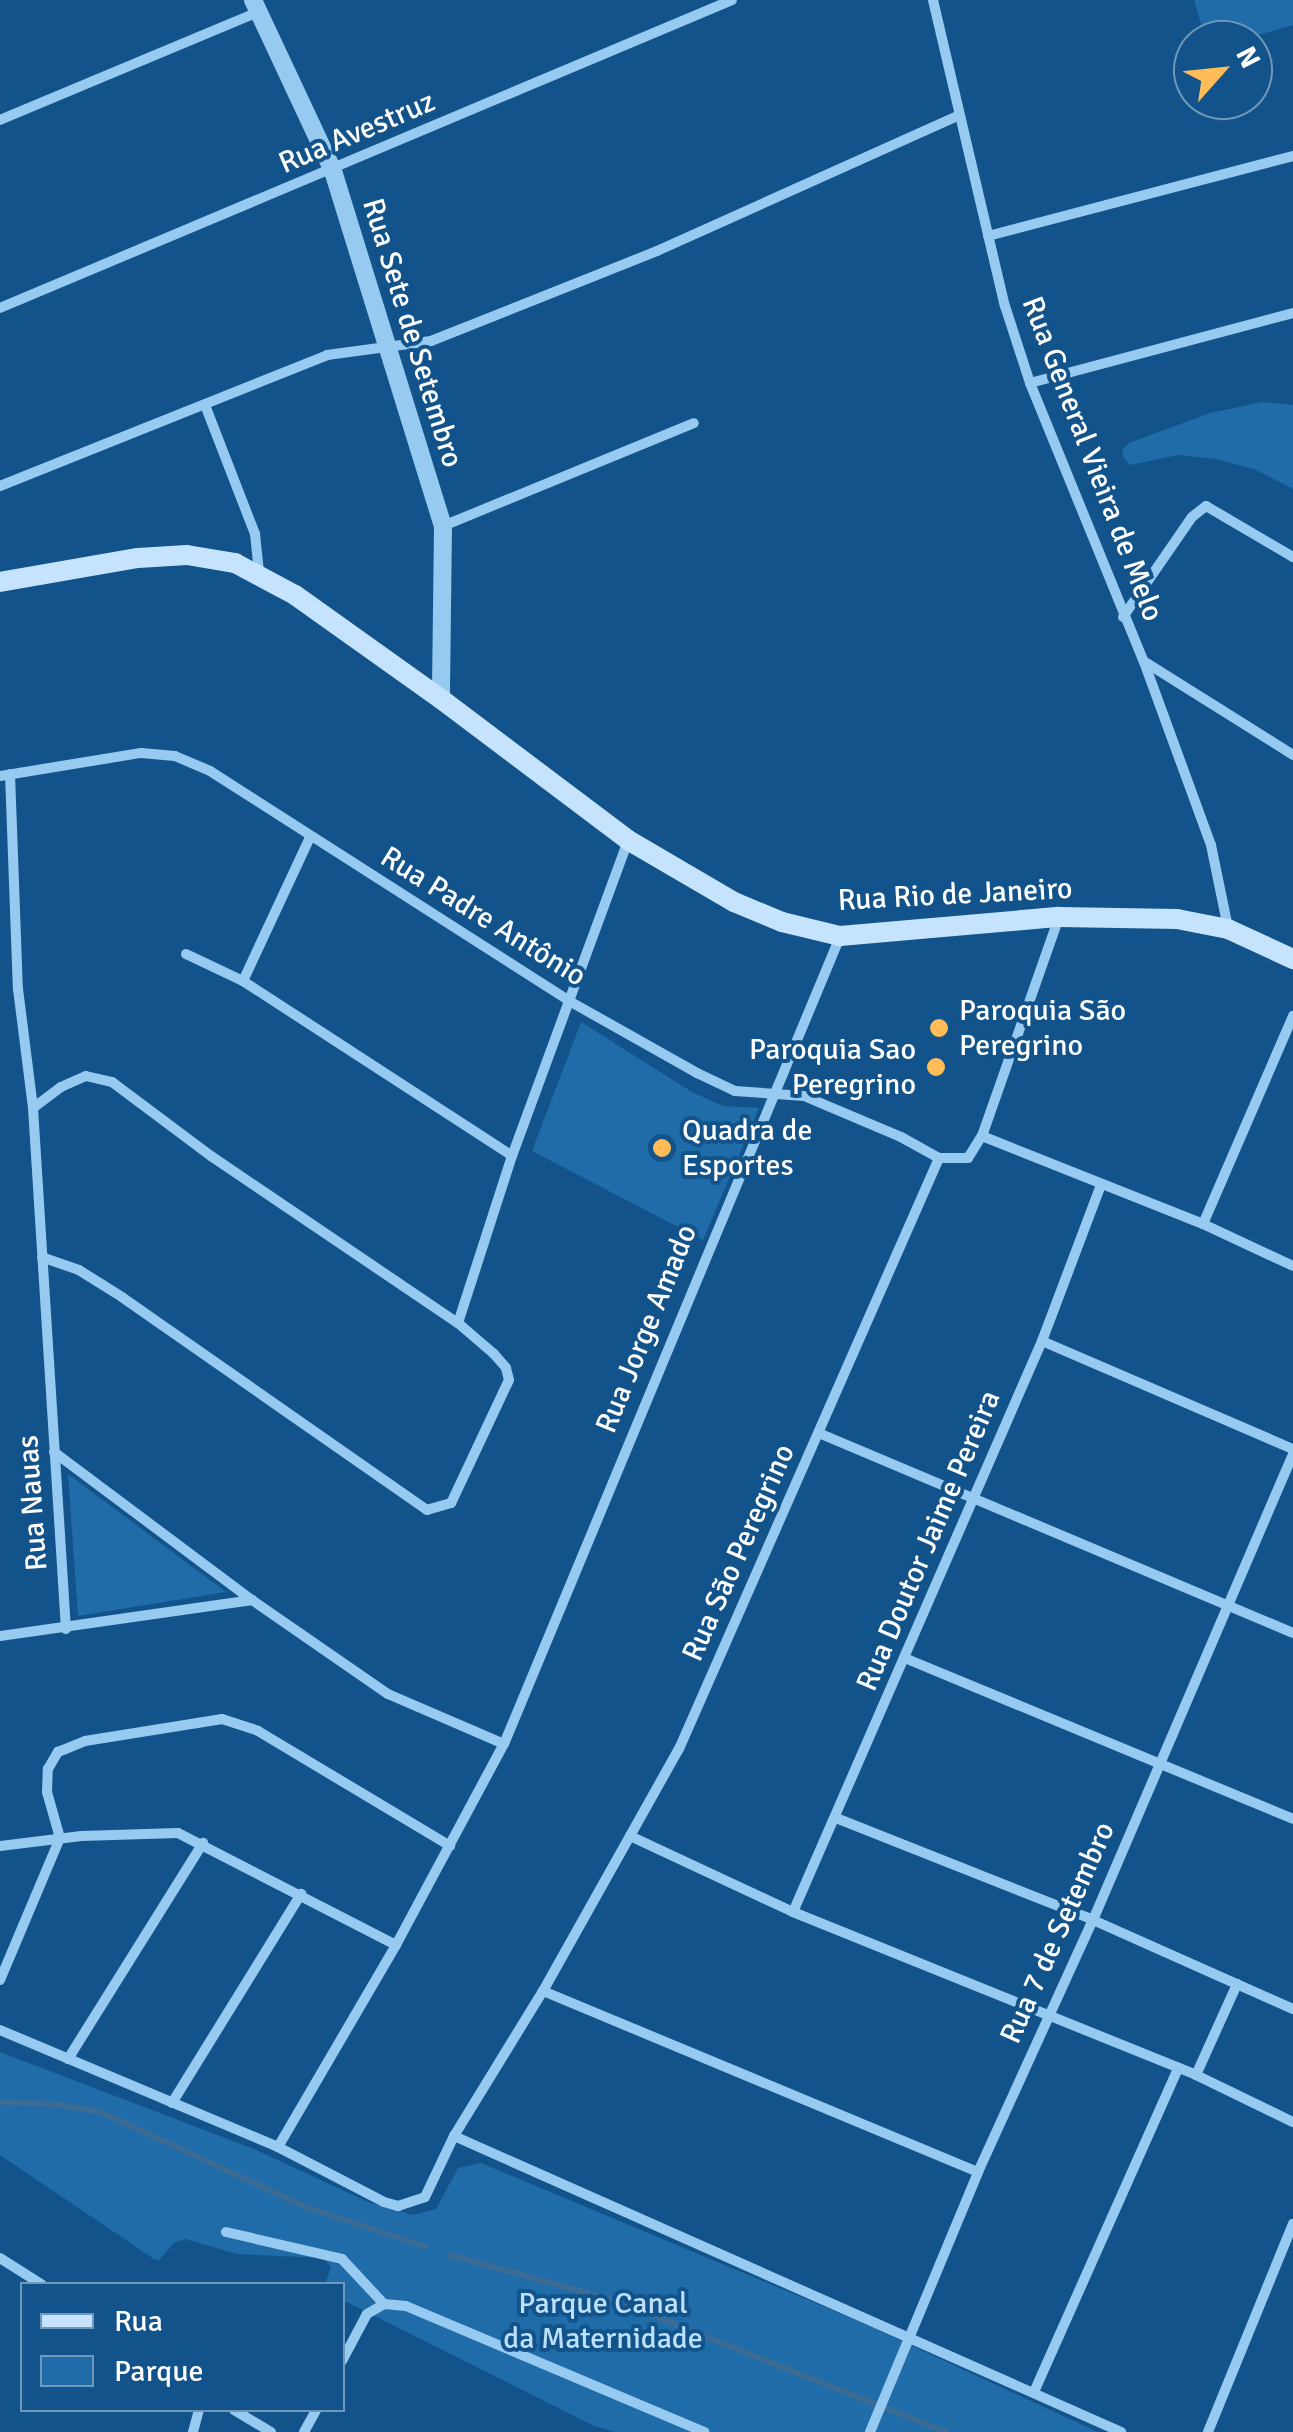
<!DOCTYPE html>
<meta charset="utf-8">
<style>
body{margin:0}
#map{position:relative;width:1293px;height:2432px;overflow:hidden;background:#11538a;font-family:Signika,sans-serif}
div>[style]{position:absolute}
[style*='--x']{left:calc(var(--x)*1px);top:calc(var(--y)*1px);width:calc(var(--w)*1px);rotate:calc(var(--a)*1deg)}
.green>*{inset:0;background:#206ca8}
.stream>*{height:6px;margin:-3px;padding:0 3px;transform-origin:3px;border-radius:3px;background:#3b6c95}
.minor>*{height:10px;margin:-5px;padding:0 5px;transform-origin:5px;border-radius:5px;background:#97caf1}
.tertiary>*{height:18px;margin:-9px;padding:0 9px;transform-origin:9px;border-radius:9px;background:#97caf1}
.secondary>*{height:20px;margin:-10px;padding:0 10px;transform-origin:10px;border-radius:10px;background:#c5e3fc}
.dots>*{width:28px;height:28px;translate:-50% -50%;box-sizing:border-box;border:5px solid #11538a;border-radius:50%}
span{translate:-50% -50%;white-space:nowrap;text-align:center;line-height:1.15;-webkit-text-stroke:8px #11538a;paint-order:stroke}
.street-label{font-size:30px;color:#fff}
.poi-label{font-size:30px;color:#fff}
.left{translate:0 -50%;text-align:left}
.right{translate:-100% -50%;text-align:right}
.park-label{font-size:30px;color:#bde1fc}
.legend{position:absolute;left:20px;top:2282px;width:325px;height:130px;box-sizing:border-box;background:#11538a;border:2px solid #7098b9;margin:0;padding:12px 18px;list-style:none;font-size:30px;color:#fff}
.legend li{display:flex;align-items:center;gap:20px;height:50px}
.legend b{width:50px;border:2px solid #7098b9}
.north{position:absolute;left:1173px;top:20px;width:100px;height:100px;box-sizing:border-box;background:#11538a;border:2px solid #7098b9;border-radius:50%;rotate:63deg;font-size:28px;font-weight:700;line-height:40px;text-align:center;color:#fff}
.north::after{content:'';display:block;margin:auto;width:35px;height:45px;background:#ffbc57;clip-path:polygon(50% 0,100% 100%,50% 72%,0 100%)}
</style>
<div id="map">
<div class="green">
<div style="clip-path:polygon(1194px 0,1293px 0,1293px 25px,1241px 40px,1206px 40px)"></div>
<div style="clip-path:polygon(1262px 402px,1293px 405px,1293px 489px,1254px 469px,1216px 459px,1178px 455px,1130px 465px,1124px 458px,1122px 450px,1129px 443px,1210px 413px)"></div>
<div style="clip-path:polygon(581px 1022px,692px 1092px,723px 1106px,759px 1108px,703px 1240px,532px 1151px)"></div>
<div style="clip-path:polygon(68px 1474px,226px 1592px,78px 1616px)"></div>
<div style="clip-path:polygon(0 2052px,254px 2149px,368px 2202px,413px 2215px,436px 2209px,458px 2168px,481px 2163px,856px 2320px,1098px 2432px,614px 2432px,592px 2425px,343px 2300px,342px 2284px,325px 2284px,331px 2267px,323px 2258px,237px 2254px,185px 2239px,174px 2243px,159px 2260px,154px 2259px,0 2155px)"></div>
</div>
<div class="stream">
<div style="--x:0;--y:2102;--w:54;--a:2.1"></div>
<div style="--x:54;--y:2104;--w:48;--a:9.7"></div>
<div style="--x:101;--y:2112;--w:226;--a:24.9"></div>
<div style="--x:306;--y:2207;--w:126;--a:18.4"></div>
<div style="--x:450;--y:2255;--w:175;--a:15.5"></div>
<div style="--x:619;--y:2302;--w:351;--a:21.7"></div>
</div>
<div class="minor">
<div style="--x:933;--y:0;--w:314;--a:76.8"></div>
<div style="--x:1005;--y:306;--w:81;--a:72"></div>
<div style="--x:1030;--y:383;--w:301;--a:67.8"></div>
<div style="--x:1144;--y:662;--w:195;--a:69.9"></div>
<div style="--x:1211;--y:845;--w:85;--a:78.4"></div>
<div style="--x:0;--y:120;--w:280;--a:-22.7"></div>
<div style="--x:988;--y:236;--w:315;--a:-14.7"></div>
<div style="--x:0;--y:308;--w:794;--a:-22.82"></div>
<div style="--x:1030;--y:383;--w:272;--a:-14.9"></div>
<div style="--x:205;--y:405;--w:138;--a:68.8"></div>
<div style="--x:255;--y:534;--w:39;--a:84"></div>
<div style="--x:0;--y:486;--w:352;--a:-21.8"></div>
<div style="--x:327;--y:355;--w:105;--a:-7.7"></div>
<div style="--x:431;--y:341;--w:243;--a:-21.7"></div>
<div style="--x:657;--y:251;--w:330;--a:-24.2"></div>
<div style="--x:443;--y:526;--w:271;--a:-22.3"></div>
<div style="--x:1123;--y:617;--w:121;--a:-55.4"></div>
<div style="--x:1192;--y:517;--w:18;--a:-38"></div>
<div style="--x:1206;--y:506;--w:101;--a:30.4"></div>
<div style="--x:1145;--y:662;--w:175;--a:32.1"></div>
<div style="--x:10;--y:774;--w:215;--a:87.9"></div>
<div style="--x:18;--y:989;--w:120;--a:82.8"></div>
<div style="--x:33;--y:1108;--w:522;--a:86.38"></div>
<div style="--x:0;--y:776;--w:143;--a:-9.3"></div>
<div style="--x:141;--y:753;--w:34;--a:5"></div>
<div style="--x:175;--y:756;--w:38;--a:23"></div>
<div style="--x:210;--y:771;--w:429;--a:32.6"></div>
<div style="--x:571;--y:1002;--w:145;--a:29.4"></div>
<div style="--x:697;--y:1073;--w:42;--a:25.3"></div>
<div style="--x:735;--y:1091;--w:69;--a:4.1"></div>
<div style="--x:804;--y:1096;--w:105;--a:22.9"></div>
<div style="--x:901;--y:1137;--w:43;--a:28.9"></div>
<div style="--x:186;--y:954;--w:63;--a:25.3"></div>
<div style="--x:243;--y:981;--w:321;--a:33"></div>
<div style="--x:243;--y:981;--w:159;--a:-65"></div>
<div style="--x:33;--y:1108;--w:35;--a:-37"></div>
<div style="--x:61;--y:1087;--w:27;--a:-24"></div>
<div style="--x:86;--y:1076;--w:27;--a:13"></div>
<div style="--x:112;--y:1082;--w:124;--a:36.8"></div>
<div style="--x:211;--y:1156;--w:298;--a:34.1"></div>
<div style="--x:458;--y:1323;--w:48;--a:40.7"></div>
<div style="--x:494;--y:1354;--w:18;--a:49"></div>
<div style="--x:506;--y:1368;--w:12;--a:76"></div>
<div style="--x:509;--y:1380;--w:136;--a:115.2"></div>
<div style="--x:451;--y:1503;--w:25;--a:164"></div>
<div style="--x:427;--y:1510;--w:372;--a:-145.1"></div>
<div style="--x:122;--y:1297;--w:51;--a:-147.9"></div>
<div style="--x:79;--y:1270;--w:39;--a:-161"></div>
<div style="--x:982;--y:1136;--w:238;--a:21.7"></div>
<div style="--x:1203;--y:1224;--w:99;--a:25"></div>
<div style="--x:1203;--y:1224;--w:227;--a:-66.6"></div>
<div style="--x:458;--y:1323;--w:176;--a:-72.1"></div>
<div style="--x:512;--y:1156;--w:336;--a:-69.8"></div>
<div style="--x:1042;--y:1341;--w:273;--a:23.3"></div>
<div style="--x:821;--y:1434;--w:512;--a:22.86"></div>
<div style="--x:54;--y:1452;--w:247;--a:36.8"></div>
<div style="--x:252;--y:1600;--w:165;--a:34.7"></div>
<div style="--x:388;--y:1694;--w:126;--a:23.3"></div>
<div style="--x:0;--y:1636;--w:255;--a:-8.1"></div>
<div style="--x:907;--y:1659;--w:418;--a:22.5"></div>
<div style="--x:836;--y:1818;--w:277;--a:21.6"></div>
<div style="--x:1093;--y:1920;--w:219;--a:24"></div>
<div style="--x:630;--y:1836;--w:180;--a:25"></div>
<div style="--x:793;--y:1912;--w:435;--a:22"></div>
<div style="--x:1196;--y:2075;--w:108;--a:25.9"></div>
<div style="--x:0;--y:1846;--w:82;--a:-7"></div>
<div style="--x:81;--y:1836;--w:97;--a:-1.8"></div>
<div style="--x:178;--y:1833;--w:245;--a:27.2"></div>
<div style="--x:793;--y:1912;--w:623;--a:-66.44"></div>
<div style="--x:1042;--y:1341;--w:167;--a:-69.3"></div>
<div style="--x:0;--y:1980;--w:154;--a:-67.1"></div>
<div style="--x:60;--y:1838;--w:48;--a:-105.8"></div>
<div style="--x:47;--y:1792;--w:23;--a:-88"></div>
<div style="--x:48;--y:1769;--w:20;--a:-60"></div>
<div style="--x:58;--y:1752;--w:29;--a:-22"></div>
<div style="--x:85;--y:1741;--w:139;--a:-9.1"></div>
<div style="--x:222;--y:1719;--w:38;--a:18"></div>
<div style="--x:258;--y:1731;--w:224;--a:30.9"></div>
<div style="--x:543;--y:1991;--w:471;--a:22.6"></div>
<div style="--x:0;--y:2030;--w:302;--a:22.8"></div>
<div style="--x:278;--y:2147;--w:119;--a:27.4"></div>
<div style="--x:384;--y:2202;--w:15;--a:16"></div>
<div style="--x:398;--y:2206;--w:28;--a:-18"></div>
<div style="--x:425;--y:2197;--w:68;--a:-64.6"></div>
<div style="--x:454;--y:2136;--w:170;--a:-58.5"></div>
<div style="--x:543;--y:1991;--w:278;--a:-60.7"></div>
<div style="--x:679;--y:1749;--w:646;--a:-66.25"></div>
<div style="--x:939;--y:1158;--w:29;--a:0"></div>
<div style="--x:968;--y:1158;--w:26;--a:-58"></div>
<div style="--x:982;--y:1136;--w:232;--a:-70.6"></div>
<div style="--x:68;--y:2059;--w:255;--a:-58"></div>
<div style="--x:1196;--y:2075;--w:100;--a:-65.7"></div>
<div style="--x:172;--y:2103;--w:246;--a:-58.3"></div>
<div style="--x:454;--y:2136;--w:730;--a:23.93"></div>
<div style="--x:278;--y:2147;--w:234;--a:-59.7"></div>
<div style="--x:396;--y:1945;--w:228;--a:-61.8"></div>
<div style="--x:504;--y:1744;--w:874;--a:-67.4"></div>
<div style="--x:226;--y:2232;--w:119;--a:13.1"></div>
<div style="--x:342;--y:2259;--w:62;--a:47"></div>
<div style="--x:0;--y:2258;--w:49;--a:32.4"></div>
<div style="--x:384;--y:2304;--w:22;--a:5"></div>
<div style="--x:406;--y:2306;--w:324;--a:22.9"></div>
<div style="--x:342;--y:2361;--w:53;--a:-62"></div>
<div style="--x:367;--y:2314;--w:20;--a:-30"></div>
<div style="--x:1034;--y:2392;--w:355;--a:-66"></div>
<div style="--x:234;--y:2410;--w:43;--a:30.7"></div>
<div style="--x:193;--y:2432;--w:23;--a:-75"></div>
<div style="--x:304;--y:2432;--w:25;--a:-61"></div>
<div style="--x:870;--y:2432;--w:282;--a:-67.4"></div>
<div style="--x:978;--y:2172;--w:277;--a:-65.5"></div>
<div style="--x:1093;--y:1920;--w:507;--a:-66.77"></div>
<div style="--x:1208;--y:2432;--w:225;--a:-67.8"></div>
</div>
<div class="tertiary">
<div style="--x:253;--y:0;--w:189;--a:64.9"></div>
<div style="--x:333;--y:171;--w:372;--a:72.8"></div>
<div style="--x:443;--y:526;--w:173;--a:90.7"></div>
</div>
<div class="secondary">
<div style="--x:0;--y:582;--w:140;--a:-9.9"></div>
<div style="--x:138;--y:558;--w:49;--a:-3.5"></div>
<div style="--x:187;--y:555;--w:49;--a:9.5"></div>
<div style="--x:235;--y:563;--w:68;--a:28.1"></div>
<div style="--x:295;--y:595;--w:179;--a:35.5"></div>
<div style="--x:441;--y:699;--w:234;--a:37"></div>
<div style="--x:628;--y:840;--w:123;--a:30.3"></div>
<div style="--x:734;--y:902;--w:52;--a:22.6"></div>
<div style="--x:782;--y:922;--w:60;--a:13.6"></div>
<div style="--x:840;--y:936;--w:220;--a:-5"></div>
<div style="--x:1059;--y:917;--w:118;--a:1"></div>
<div style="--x:1177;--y:919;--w:52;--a:11.1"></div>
<div style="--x:1228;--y:929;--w:72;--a:24.8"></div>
</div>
<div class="dots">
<div style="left:939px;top:1028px;background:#ffbc57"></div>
<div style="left:936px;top:1067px;background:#ffbc57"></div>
<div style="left:662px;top:1148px;background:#ffbc57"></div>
</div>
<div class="street-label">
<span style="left:357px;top:133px;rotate:-23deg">Rua Avestruz</span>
<span style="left:412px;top:333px;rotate:73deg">Rua Sete de Setembro</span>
<span style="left:1092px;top:459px;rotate:69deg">Rua General Vieira de Melo</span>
<span style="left:955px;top:895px;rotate:-3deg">Rua Rio de Janeiro</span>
<span style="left:483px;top:917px;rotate:32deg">Rua Padre Antônio</span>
<span style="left:647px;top:1329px;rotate:-68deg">Rua Jorge Amado</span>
<span style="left:33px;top:1503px;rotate:-94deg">Rua Nauas</span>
<span style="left:929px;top:1541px;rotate:-67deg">Rua Doutor Jaime Pereira</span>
<span style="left:739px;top:1553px;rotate:-66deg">Rua São Peregrino</span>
<span style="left:1058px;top:1933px;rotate:-66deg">Rua 7 de Setembro</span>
</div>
<div class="poi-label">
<span class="left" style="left:959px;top:1028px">Paroquia São<br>Peregrino</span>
<span class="right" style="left:916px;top:1067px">Paroquia Sao<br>Peregrino</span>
<span class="left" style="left:682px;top:1148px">Quadra de<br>Esportes</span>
</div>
<div class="park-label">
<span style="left:603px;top:2321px">Parque Canal<br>da Maternidade</span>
</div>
<ul class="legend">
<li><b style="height:12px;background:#c5e3fc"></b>Rua</li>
<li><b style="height:28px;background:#206ca8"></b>Parque</li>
</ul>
<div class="north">N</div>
</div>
